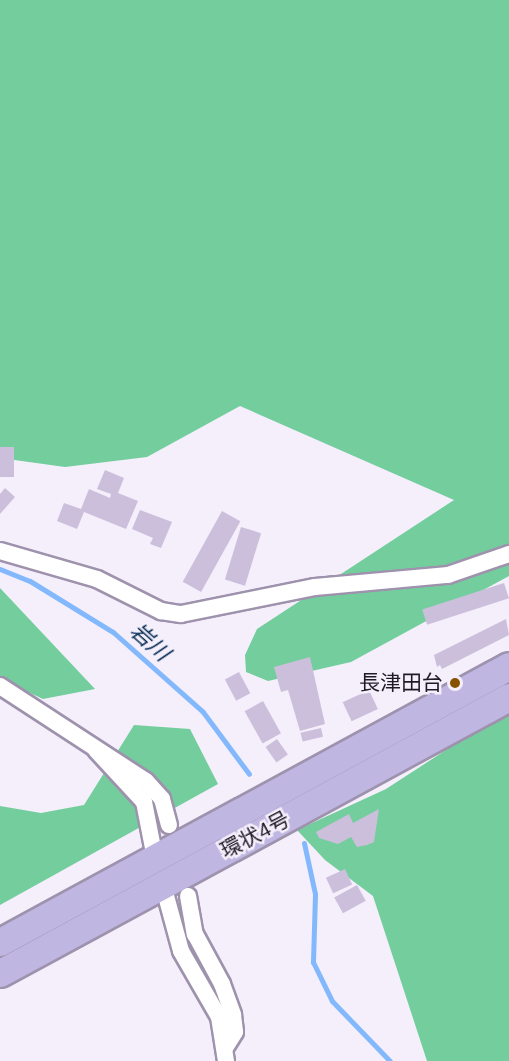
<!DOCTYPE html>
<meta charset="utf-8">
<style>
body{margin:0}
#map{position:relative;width:509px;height:1061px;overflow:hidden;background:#f4effb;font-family:Helvetica,"Noto Sans JP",sans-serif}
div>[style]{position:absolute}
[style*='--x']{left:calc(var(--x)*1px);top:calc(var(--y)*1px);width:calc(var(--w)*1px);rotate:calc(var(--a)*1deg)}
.forest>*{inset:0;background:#73cd9d}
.stream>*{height:5px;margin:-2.5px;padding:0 2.5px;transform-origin:2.5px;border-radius:2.5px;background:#83b9fc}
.building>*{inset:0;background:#ccbfdc;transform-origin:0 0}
.roads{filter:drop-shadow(2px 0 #9e92ad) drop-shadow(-2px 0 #9e92ad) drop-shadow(0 2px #9e92ad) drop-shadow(0 -2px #9e92ad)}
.minor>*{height:16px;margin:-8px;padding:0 8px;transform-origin:8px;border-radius:8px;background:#fff}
.primary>*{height:27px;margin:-13.5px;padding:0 13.5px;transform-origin:13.5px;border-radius:13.5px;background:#bfb7e2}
.dots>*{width:16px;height:16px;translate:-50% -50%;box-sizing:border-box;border:3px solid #f4effb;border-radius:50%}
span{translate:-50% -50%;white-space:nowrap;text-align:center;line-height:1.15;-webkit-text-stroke:5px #f4effb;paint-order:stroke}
.poi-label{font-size:21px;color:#1f1a25}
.right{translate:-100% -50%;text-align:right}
.street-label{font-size:21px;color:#1f1a25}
.water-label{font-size:22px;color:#052b54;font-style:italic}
</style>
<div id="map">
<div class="forest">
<div style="clip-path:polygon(0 0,509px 0,509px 576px,351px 662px,268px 681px,246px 672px,245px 655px,257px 629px,454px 500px,240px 406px,147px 457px,65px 467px,0 458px)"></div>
<div style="clip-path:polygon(0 588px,95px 689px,43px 699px,0 679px)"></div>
<div style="clip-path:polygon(509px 709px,509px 1061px,427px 1061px,373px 896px,325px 860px,297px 830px,386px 789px)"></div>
<div style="clip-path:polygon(134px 725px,190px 729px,218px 784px,0 905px,0 806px,41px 813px,84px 805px)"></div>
</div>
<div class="stream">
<div style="--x:0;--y:569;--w:32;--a:22"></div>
<div style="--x:30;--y:581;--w:97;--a:31.6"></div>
<div style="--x:113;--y:632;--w:120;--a:41.6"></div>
<div style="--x:203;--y:712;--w:77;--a:53.4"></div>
<div style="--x:304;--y:843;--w:52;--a:77.8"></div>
<div style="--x:315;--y:894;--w:68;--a:91.7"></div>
<div style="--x:313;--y:962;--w:43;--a:64"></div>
<div style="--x:332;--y:1001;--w:83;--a:46"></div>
</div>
<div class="building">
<div style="left:0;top:447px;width:14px;height:30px"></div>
<div style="clip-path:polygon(105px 470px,124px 478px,118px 493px,138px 501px,126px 529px,84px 512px,77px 529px,57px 521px,64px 503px,81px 509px,89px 489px,110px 498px,111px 494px,97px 489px)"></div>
<div style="clip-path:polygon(5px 488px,15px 497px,0 514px,0 494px)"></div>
<div style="clip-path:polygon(140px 510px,172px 522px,161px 548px,150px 544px,153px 538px,132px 529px)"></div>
<div style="left:222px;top:511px;width:21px;height:81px;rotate:29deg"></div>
<div style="left:241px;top:527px;width:21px;height:55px;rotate:17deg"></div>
<div style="left:504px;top:583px;width:16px;height:86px;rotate:72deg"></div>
<div style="clip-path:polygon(506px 619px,509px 635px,442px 669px,440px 665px,437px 667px,434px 655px)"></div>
<div style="clip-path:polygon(310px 657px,325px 724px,300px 731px,288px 690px,281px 692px,274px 667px)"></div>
<div style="left:239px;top:672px;width:24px;height:16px;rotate:62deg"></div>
<div style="left:369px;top:690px;width:21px;height:29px;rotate:65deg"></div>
<div style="left:263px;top:701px;width:37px;height:21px;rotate:61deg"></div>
<div style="left:321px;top:728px;width:9px;height:21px;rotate:77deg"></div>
<div style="left:277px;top:739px;width:19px;height:14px;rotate:55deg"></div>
<div style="clip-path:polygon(379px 809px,374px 842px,367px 845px,357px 847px,351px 837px,338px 844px,319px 838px,316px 832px,349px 814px,353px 823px)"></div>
<div style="left:345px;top:869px;width:17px;height:21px;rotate:65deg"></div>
<div style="left:357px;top:885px;width:18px;height:26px;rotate:61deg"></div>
</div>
<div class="roads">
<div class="minor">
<div style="--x:0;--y:551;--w:101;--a:16.1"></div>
<div style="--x:97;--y:579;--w:72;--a:26.6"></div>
<div style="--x:161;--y:611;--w:20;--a:9"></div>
<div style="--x:181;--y:614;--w:137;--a:-11.4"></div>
<div style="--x:315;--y:587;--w:134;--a:-5.2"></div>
<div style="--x:448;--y:575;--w:65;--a:-19"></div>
<div style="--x:0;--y:686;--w:174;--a:33.1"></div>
<div style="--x:146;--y:781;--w:24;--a:48"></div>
<div style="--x:162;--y:799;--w:27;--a:75"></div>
<div style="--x:96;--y:750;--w:71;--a:47.3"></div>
<div style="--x:144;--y:802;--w:57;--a:78.9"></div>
<div style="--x:163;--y:885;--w:68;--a:74.7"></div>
<div style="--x:181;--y:951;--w:76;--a:60.1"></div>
<div style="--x:219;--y:1017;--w:45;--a:81"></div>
<div style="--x:188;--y:896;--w:39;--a:80"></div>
<div style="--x:195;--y:934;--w:57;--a:61.6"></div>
<div style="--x:222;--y:984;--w:33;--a:70"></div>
<div style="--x:233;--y:1015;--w:17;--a:83"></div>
<div style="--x:235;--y:1032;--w:19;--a:122"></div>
</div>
<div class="primary">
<div style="--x:0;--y:942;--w:579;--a:-28.47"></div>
<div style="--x:0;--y:973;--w:579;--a:-28.47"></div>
</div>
</div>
<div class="dots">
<div style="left:455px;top:683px;background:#885002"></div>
</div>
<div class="poi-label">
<span class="right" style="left:443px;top:683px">長津田台</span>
</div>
<div class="street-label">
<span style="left:255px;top:835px;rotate:-28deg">環状4号</span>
</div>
<div class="water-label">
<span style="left:150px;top:642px;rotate:42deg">岩川</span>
</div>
</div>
